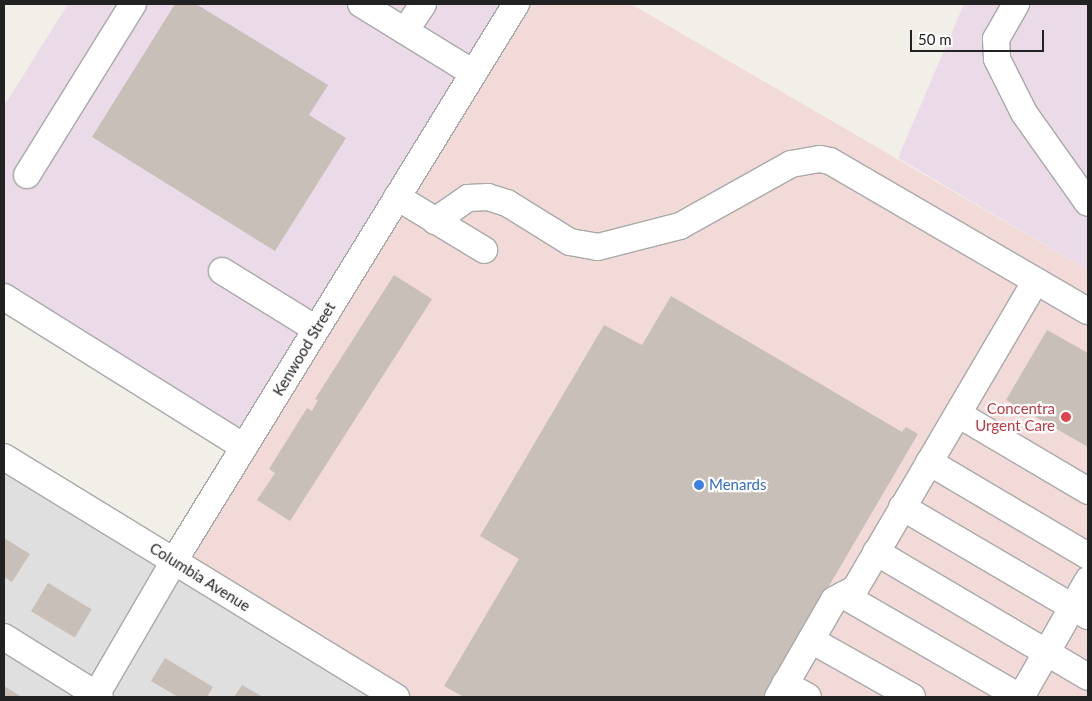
<!DOCTYPE html>
<style>
body{margin:0}
#map{position:relative;width:1092px;height:701px;overflow:hidden;background:#f2efe9;font-family:Lato,sans-serif}
div>[style]{position:absolute}
[style*='--x']{left:calc(var(--x)*1px);top:calc(var(--y)*1px);width:calc(var(--w)*1px);rotate:calc(var(--a)*1deg)}
.residential>*{inset:0;background:#e0dfdf}
.commercial>*{inset:0;background:#f2dad9}
.industrial>*{inset:0;background:#ebdbe8}
.building>*{inset:0;background:#c7bfb8;transform-origin:0 0}
.roads{filter:drop-shadow(1px 0 #a9a9a9) drop-shadow(-1px 0 #a9a9a9) drop-shadow(0 1px #a9a9a9) drop-shadow(0 -1px #a9a9a9)}
.minor>*{height:26px;margin:-13px;padding:0 13px;transform-origin:13px;border-radius:13px;background:#fff}
.dots>*{width:14px;height:14px;translate:-50% -50%;box-sizing:border-box;border:2px solid #fff;border-radius:50%}
span{translate:-50% -50%;white-space:nowrap;text-align:center;line-height:1.15;-webkit-text-stroke:4.5px #fff;paint-order:stroke}
.street-label{font-size:15px;color:#222}
.health-label{font-size:15px;color:#be3a42}
.right{translate:-100% -50%;text-align:right}
.shop-label{font-size:15px;color:#366cbe}
.left{translate:0 -50%;text-align:left}
.frame{position:absolute;inset:0;border:5px solid #222;pointer-events:none}
.scale{position:absolute;left:910px;top:30px;width:134px;height:22px;box-sizing:border-box;border:2px solid #222;border-top:0;padding-left:6px;font-size:15px;line-height:18px;white-space:nowrap;color:#222;-webkit-text-stroke:4px #fff;paint-order:stroke}
</style>
<div id="map">
<div class="residential">
<div style="clip-path:polygon(4px 463px,385px 697px,4px 697px)"></div>
</div>
<div class="commercial">
<div style="clip-path:polygon(522px 4px,631px 4px,1088px 270px,1088px 697px,405px 697px,180px 560px)"></div>
</div>
<div class="industrial">
<div style="clip-path:polygon(68px 4px,512px 4px,243px 443px,4px 292px,4px 106px)"></div>
<div style="clip-path:polygon(964px 4px,1088px 4px,1088px 270px,898px 158px)"></div>
</div>
<div class="building">
<div style="clip-path:polygon(175px 4px,196px 4px,328px 85px,309px 115px,346px 138px,275px 251px,92px 137px)"></div>
<div style="clip-path:polygon(394px 275px,432px 299px,290px 521px,257px 500px,275px 473px,269px 469px,307px 408px,312px 411px,318px 400px,315px 399px)"></div>
<div style="clip-path:polygon(671px 296px,902px 432px,906px 427px,918px 434px,764px 697px,464px 697px,444px 686px,519px 559px,480px 536px,604px 325px,642px 345px)"></div>
<div style="clip-path:polygon(1047px 330px,1088px 353px,1088px 447px,1006px 400px)"></div>
<div style="clip-path:polygon(4px 538px,30px 554px,12px 582px,4px 577px)"></div>
<div style="left:48px;top:583px;width:51px;height:33px;rotate:31deg"></div>
<div style="clip-path:polygon(165px 658px,213px 687px,207px 697px,178px 697px,151px 681px)"></div>
<div style="clip-path:polygon(242px 685px,263px 697px,234px 697px)"></div>
<div style="clip-path:polygon(4px 686px,22px 697px,4px 697px)"></div>
</div>
<div class="roads">
<div class="minor">
<div style="--x:361;--y:4;--w:132;--a:31.6"></div>
<div style="--x:1016;--y:4;--w:40;--a:119.7"></div>
<div style="--x:996;--y:39;--w:20;--a:87"></div>
<div style="--x:997;--y:59;--w:60;--a:63.4"></div>
<div style="--x:1024;--y:113;--w:110;--a:54.6"></div>
<div style="--x:405;--y:31;--w:32;--a:-56"></div>
<div style="--x:27;--y:175;--w:201;--a:-58.2"></div>
<div style="--x:397;--y:197;--w:102;--a:31.3"></div>
<div style="--x:435;--y:221;--w:40;--a:-34.9"></div>
<div style="--x:468;--y:198;--w:20;--a:-3"></div>
<div style="--x:488;--y:197;--w:20;--a:18"></div>
<div style="--x:507;--y:203;--w:74;--a:31.8"></div>
<div style="--x:570;--y:242;--w:28;--a:10"></div>
<div style="--x:598;--y:247;--w:85;--a:-14.4"></div>
<div style="--x:680;--y:226;--w:127;--a:-29.2"></div>
<div style="--x:791;--y:164;--w:29;--a:-10"></div>
<div style="--x:820;--y:159;--w:10;--a:11"></div>
<div style="--x:830;--y:161;--w:298;--a:30.2"></div>
<div style="--x:222;--y:271;--w:110;--a:31.7"></div>
<div style="--x:4;--y:297;--w:283;--a:32"></div>
<div style="--x:958;--y:414;--w:151;--a:30.6"></div>
<div style="--x:4;--y:457;--w:460;--a:31.5"></div>
<div style="--x:929;--y:462;--w:185;--a:30.6"></div>
<div style="--x:902;--y:507;--w:216;--a:30.4"></div>
<div style="--x:876;--y:552;--w:246;--a:30.5"></div>
<div style="--x:843;--y:595;--w:204;--a:30"></div>
<div style="--x:4;--y:637;--w:113;--a:32"></div>
<div style="--x:811;--y:640;--w:116;--a:29.4"></div>
<div style="--x:785;--y:684;--w:26;--a:29"></div>
<div style="--x:95;--y:697;--w:157;--a:-59.8"></div>
<div style="--x:174;--y:561;--w:654;--a:-58.45"></div>
<div style="--x:778;--y:697;--w:112;--a:-60"></div>
<div style="--x:834;--y:600;--w:24;--a:-28"></div>
<div style="--x:855;--y:589;--w:357;--a:-59.6"></div>
<div style="--x:1021;--y:697;--w:135;--a:-60.2"></div>
</div>
</div>
<div class="dots">
<div style="left:1066px;top:417px;background:#e0444e"></div>
<div style="left:699px;top:485px;background:#3f7fe0"></div>
</div>
<div class="street-label">
<span style="left:304px;top:349px;rotate:-59deg">Kenwood Street</span>
<span style="left:200px;top:577px;rotate:32deg">Columbia Avenue</span>
</div>
<div class="health-label">
<span class="right" style="left:1055px;top:417px">Concentra<br>Urgent Care</span>
</div>
<div class="shop-label">
<span class="left" style="left:709px;top:485px">Menards</span>
</div>
<div class="frame"></div>
<div class="scale">50 m</div>
</div>
